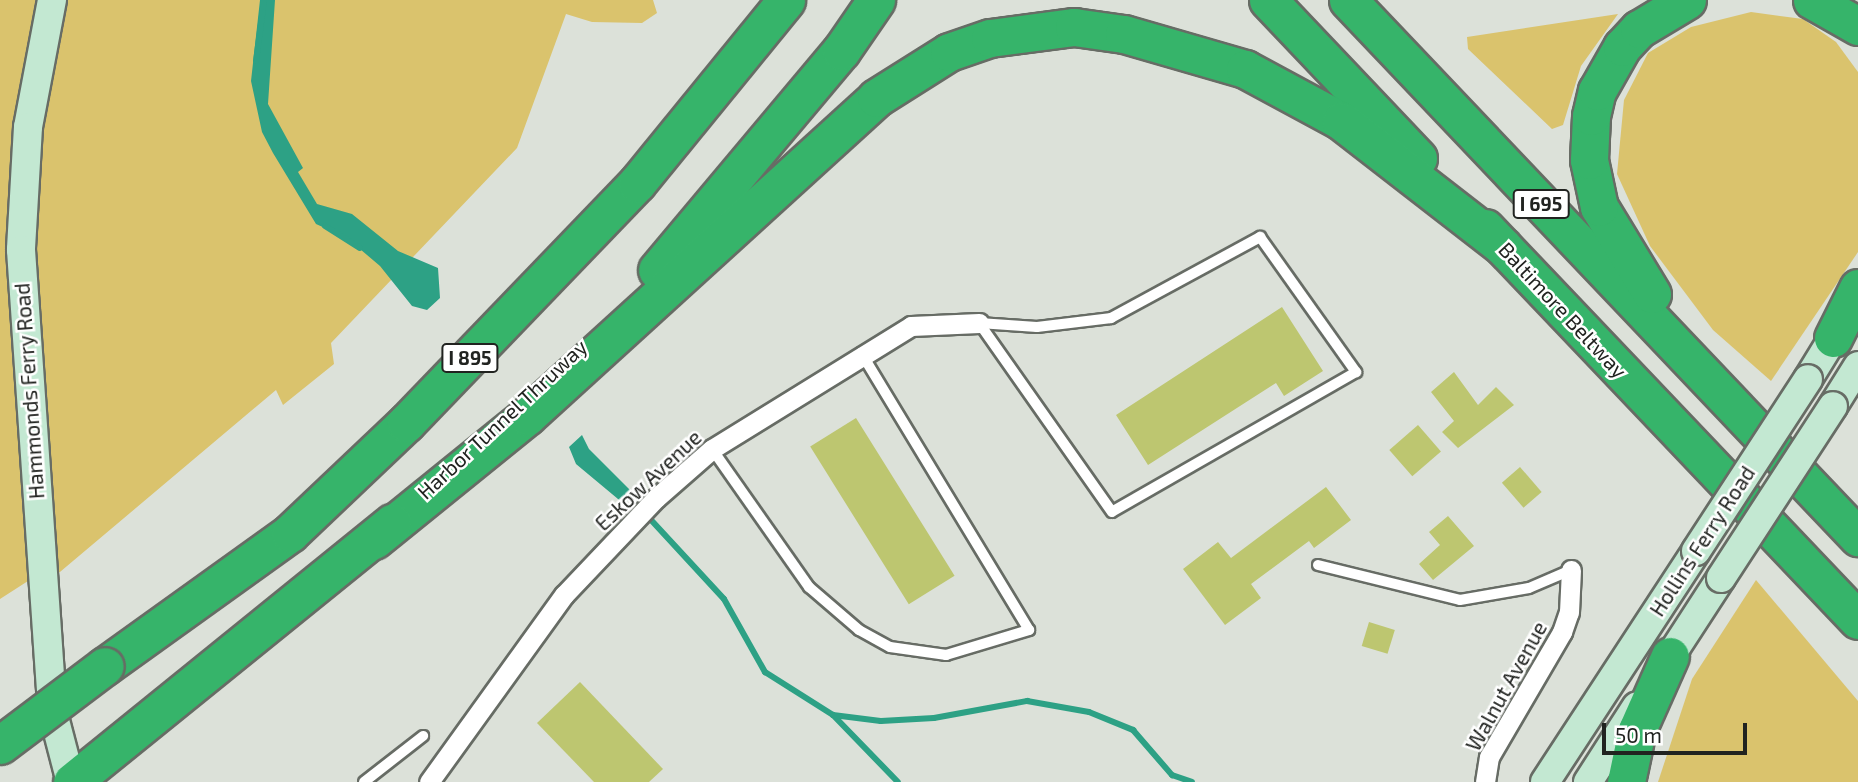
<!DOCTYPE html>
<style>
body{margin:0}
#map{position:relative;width:1858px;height:782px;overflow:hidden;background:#dce1d9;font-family:"Exo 2",sans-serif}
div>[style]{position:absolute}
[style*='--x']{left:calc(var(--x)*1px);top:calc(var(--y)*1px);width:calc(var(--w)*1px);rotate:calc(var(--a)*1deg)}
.green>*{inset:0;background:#dac36d}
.water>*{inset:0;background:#2da185}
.stream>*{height:6px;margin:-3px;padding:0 3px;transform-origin:3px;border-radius:3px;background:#2da185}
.building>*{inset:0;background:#bdc670;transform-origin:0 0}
.roads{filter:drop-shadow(2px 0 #676c65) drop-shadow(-2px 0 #676c65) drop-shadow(0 2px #676c65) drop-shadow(0 -2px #676c65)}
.lane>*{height:10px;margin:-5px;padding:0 5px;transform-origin:5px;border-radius:5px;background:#fff}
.street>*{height:19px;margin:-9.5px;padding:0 9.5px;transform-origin:9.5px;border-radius:9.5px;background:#fff}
.secondary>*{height:28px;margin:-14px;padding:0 14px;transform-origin:14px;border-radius:14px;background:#c3e8d2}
.highway>*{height:37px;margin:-18.5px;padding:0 18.5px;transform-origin:18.5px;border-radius:18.5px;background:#36b46a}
.bridges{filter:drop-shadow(2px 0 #676c65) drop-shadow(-2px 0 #676c65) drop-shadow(0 2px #676c65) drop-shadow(0 -2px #676c65)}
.secondary-bridge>*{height:28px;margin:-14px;padding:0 14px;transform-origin:14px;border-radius:14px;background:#c3e8d2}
.highway-bridge>*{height:37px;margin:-18.5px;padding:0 18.5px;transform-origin:18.5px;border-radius:18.5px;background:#36b46a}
span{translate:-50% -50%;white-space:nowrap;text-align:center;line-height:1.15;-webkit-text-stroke:5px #fff;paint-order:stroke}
.shield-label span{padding:2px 5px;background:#fff;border:2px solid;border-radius:5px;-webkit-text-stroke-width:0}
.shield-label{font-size:19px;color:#212320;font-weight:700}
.street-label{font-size:21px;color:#212320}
.scale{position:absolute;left:1602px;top:723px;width:145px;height:32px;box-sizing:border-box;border:4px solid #212320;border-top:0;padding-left:9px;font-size:21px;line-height:24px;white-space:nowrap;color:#212320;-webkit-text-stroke:5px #fff;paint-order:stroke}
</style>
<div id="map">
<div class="green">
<div style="clip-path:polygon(0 0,653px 0,657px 13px,642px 23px,592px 22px,566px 14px,517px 148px,331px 343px,334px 364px,283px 405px,276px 390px,54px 577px,28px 581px,0 599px)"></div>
<div style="clip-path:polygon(1751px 12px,1803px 19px,1836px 42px,1858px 72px,1858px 252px,1771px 381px,1713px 330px,1650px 246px,1617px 174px,1624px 100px,1648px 53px,1691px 27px)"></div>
<div style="clip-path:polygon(1618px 14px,1581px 66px,1563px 125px,1552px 129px,1468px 49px,1467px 37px)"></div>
<div style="clip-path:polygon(1756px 580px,1858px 701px,1858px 782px,1658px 782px,1692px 679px)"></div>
</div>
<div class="water">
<div style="clip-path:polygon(260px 0,275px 0,268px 104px,303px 168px,298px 172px,317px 204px,352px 214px,398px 251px,438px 268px,440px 298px,427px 310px,412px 306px,380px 266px,347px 238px,316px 224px,273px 153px,262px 132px,251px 81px)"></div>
<div style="clip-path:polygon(582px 435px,589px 449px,634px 494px,624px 504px,576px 464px,569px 447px)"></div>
</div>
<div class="stream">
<div style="--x:256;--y:61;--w:62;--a:-82.5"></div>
<div style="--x:325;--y:226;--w:41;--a:32.2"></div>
<div style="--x:652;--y:521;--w:106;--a:47.3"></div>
<div style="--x:724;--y:599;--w:84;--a:60.7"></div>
<div style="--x:765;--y:672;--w:80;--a:32.3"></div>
<div style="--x:833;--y:715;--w:93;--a:45.9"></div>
<div style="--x:833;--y:715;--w:48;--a:7.1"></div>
<div style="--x:881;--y:721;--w:53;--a:-3.2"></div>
<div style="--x:934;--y:718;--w:95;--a:-10.4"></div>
<div style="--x:1027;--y:701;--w:63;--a:10.1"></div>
<div style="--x:1089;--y:712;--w:48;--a:22.2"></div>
<div style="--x:1133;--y:730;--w:60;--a:49.1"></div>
<div style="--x:1172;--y:775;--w:21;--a:19"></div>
</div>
<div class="building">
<div style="clip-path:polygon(1282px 307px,1323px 371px,1284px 396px,1276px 383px,1148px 465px,1116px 415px)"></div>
<div style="clip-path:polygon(1454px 372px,1478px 405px,1496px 387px,1514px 405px,1458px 448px,1442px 432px,1454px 421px,1431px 392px)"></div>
<div style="left:856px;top:418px;width:186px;height:54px;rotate:58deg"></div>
<div style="left:1418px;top:425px;width:35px;height:38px;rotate:49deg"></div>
<div style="left:1520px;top:467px;width:33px;height:24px;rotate:49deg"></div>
<div style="clip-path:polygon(1326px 487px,1351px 520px,1314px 548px,1309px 541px,1251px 584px,1261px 598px,1225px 625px,1183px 569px,1218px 542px,1231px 558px)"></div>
<div style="clip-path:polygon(1448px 516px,1474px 546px,1433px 580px,1419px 564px,1440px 545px,1429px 532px)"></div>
<div style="left:1369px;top:622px;width:27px;height:25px;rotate:17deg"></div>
<div style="clip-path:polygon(580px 682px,663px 769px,649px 782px,594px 782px,537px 723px)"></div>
</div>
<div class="roads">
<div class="lane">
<div style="--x:1260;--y:237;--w:166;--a:54.6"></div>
<div style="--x:1356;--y:372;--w:281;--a:150.2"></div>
<div style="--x:1112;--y:512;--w:231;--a:-125.1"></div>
<div style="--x:979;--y:323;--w:58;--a:3.9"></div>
<div style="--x:1037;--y:327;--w:75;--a:-6.9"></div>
<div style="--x:1111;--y:318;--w:170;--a:-28.5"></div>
<div style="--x:712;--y:449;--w:169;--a:54.9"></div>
<div style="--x:809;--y:587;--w:66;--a:40.7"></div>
<div style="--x:859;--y:630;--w:35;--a:29"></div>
<div style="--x:890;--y:647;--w:57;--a:8.1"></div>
<div style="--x:946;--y:655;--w:87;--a:-16.8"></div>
<div style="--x:1029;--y:630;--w:324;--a:-121.2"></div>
<div style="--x:1318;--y:565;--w:146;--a:13.8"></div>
<div style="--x:1460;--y:600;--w:70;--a:-9.9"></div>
<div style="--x:1529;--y:588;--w:46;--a:-23.2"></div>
<div style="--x:364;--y:782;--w:75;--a:-37.9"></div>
</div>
<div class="street">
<div style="--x:429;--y:782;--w:231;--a:-54.2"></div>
<div style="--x:564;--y:595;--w:134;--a:-46.5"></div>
<div style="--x:656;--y:498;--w:74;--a:-41.2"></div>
<div style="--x:712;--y:449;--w:234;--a:-31.7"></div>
<div style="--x:911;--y:326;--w:68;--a:-2.5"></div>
<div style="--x:1485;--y:782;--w:25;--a:-81"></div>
<div style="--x:1489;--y:757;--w:145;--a:-59.7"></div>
<div style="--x:1562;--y:632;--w:21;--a:-71"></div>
<div style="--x:1569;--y:612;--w:42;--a:-87.3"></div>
</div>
<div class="secondary">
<div style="--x:52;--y:0;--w:129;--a:100.7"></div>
<div style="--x:28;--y:127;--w:123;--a:93.3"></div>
<div style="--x:21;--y:250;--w:460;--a:86.1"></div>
<div style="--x:52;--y:709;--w:75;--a:75.4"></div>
<div style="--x:1808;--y:379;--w:67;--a:-58.4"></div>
<div style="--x:1833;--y:406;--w:47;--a:-58"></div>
<div style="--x:1660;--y:672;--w:112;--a:-57"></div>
<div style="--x:1545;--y:782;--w:276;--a:-56.8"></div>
<div style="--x:1588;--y:782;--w:90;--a:-57.2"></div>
</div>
<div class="highway">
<div style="--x:1268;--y:0;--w:218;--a:46.5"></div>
<div style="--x:1348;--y:0;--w:741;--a:46.48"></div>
<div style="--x:1812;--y:0;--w:53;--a:29.5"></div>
<div style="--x:1485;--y:228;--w:541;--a:46.42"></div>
<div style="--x:657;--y:270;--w:286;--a:-50"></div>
<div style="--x:841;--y:51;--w:62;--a:-55.5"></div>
<div style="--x:1652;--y:294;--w:102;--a:-121.3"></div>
<div style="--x:1599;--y:207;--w:48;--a:-102"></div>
<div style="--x:1589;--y:160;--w:44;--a:-87.4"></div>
<div style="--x:1591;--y:116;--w:26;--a:-77"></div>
<div style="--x:1597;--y:91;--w:51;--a:-60.4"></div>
<div style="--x:1622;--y:47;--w:25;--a:-47"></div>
<div style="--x:1639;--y:29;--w:56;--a:-31.1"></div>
<div style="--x:1833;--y:338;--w:56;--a:-63.4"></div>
<div style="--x:374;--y:540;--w:197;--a:-39"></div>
<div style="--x:527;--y:416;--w:472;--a:-42.3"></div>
<div style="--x:876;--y:98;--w:86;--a:-32.2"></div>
<div style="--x:949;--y:52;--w:43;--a:-18.9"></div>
<div style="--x:990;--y:38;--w:85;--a:-7.5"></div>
<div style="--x:1074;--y:27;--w:50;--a:8"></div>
<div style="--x:1124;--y:34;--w:126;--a:16.1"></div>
<div style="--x:1245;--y:69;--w:109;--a:28.4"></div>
<div style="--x:1341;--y:121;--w:204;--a:37.8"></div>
<div style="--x:105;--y:666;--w:228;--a:-35.7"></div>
<div style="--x:290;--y:533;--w:160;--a:-43.5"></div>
<div style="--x:406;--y:423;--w:333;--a:-46.1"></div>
<div style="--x:637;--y:183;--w:236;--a:-50.8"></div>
<div style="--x:72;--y:782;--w:412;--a:-39"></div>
<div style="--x:1626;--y:782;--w:53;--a:-78.1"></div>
<div style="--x:1637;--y:730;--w:81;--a:-66"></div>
</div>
</div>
<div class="bridges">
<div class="secondary-bridge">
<div style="--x:1696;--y:551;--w:205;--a:-56.9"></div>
<div style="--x:1721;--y:578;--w:205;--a:-56.9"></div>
</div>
<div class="highway-bridge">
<div style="--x:0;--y:745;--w:131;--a:-37"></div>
</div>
</div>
<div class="shield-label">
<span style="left:1541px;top:204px">I 695</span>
<span style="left:470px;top:358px">I 895</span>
</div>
<div class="street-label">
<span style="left:1563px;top:310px;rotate:47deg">Baltimore Beltway</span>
<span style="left:29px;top:391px;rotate:-94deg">Hammonds Ferry Road</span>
<span style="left:502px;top:419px;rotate:-43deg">Harbor Tunnel Thruway</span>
<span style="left:648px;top:480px;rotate:-43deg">Eskow Avenue</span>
<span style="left:1702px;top:541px;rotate:-57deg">Hollins Ferry Road</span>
<span style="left:1506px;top:686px;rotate:-61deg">Walnut Avenue</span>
</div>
<div class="scale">50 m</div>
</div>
